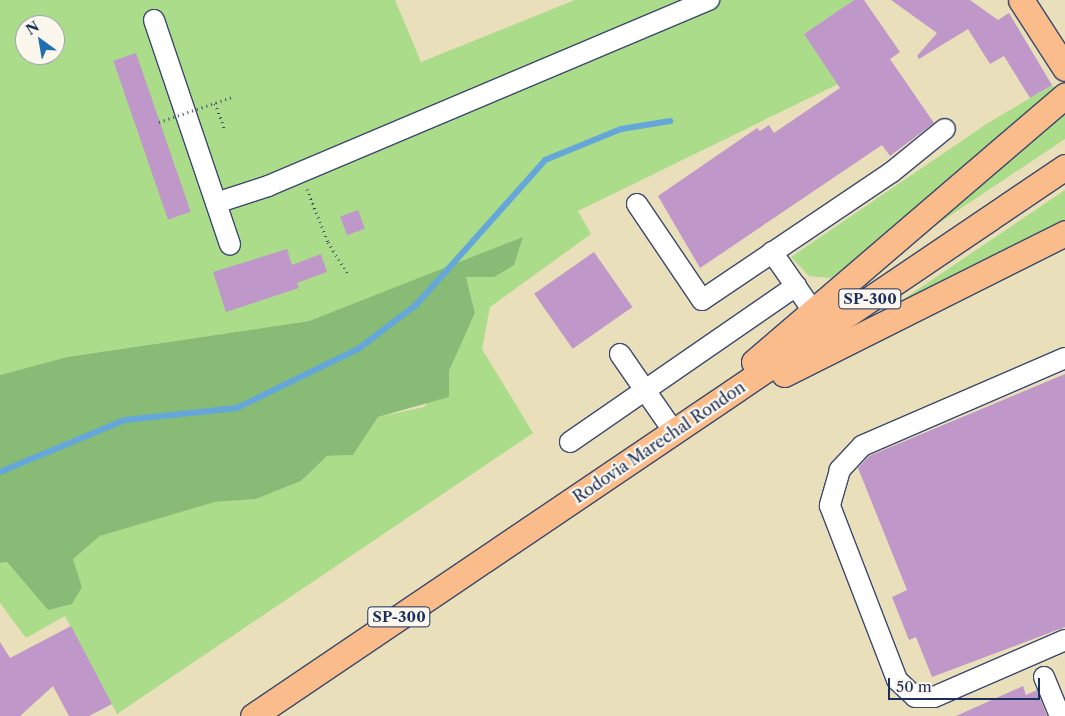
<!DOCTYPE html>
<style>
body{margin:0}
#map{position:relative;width:1065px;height:716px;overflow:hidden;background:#e9dfbb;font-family:"Libre Caslon Text",serif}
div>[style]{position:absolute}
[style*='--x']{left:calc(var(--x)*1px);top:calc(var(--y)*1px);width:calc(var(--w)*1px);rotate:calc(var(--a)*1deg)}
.green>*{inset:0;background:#abdc8a}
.forest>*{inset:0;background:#88bc76}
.stream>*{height:6px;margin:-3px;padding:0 3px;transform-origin:3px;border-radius:3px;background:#64a7d8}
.building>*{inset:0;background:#bf98c9;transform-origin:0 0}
.path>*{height:3px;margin-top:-1.5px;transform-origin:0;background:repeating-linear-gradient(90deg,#3a496c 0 1px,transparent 0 5px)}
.roads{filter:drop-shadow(1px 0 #3a496c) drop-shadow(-1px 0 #3a496c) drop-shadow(0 1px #3a496c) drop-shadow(0 -1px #3a496c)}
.minor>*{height:20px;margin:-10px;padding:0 10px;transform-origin:10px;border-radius:10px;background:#fff}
.major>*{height:25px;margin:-12.5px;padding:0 12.5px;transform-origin:12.5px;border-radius:12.5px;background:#f9bc8a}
.path-bridge>*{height:3px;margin-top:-1.5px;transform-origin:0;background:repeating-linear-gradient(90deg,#3a496c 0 1px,transparent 0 5px)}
span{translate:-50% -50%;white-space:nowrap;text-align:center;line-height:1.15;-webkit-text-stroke:4.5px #fbf7ec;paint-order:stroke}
.shield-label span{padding:1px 4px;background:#fbf7ec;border:1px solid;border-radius:4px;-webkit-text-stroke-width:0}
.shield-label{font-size:15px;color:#1b2f5e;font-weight:700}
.street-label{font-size:16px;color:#1b2f5e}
.north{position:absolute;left:15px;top:15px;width:50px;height:50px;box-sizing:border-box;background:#fbf7ec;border:1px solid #a1a7b3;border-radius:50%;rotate:328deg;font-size:14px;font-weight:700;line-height:20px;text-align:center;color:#1b2f5e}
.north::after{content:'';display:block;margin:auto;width:18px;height:22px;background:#1f6fb2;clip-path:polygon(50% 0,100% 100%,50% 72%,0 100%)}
.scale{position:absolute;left:888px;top:678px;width:152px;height:22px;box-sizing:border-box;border:2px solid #1b2f5e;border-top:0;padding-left:6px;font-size:15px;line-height:18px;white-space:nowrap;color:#1b2f5e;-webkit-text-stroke:4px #fbf7ec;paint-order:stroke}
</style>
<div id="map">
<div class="green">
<div style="clip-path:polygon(evenodd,0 0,395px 0,421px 62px,575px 0,854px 0,804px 34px,838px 84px,578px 211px,591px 234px,490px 307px,482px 349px,533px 433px,117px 714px,65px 616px,26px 638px,0 603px,0 563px,7px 562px,48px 610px,82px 587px,73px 559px,100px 536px,215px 502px,256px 499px,301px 481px,327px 456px,353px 455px,378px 417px,424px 407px,449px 371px,475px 313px,466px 277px,494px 277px,523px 238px,309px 321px,67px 357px,0 375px,0 0,25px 25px,55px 25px,55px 55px,25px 55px,25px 25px)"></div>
<div style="clip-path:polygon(1052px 85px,1055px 89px,842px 273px,830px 278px,809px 276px,791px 257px,988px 123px)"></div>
<div style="clip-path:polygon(1065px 106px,1065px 139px,900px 249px)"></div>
<div style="clip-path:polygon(1065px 190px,1065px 225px,877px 317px)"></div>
</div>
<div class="forest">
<div style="clip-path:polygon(523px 237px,514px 265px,494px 277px,466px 277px,475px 313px,449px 371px,449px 397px,378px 417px,353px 455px,327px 456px,301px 481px,256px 499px,215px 502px,100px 536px,73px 559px,82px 587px,72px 604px,48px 610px,7px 562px,0 563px,0 375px,67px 357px,309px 321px)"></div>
</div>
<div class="stream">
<div style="--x:0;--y:472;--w:135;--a:-22.6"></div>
<div style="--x:125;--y:420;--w:113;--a:-6.1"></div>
<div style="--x:237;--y:408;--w:135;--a:-26"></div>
<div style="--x:358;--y:349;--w:73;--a:-37.2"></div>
<div style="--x:416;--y:305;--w:194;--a:-48.3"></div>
<div style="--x:545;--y:160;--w:82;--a:-22.2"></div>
<div style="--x:621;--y:129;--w:50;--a:-9.3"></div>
</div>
<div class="building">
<div style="clip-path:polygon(854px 0,864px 0,900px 52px,890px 59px,934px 123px,890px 156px,882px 145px,700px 268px,658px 196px,757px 128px,760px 131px,769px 125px,774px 133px,840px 88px,804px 34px)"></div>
<div style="clip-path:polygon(891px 0,970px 0,998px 20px,1009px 13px,1052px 85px,1030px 98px,1004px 56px,990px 64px,968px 29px,919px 59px,917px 56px,937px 33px)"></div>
<div style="left:136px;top:53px;width:168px;height:24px;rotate:71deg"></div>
<div style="left:358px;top:210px;width:20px;height:19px;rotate:70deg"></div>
<div style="clip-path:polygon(287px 249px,292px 265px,321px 254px,327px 272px,297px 283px,299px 288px,226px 312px,213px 272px)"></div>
<div style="left:594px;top:252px;width:67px;height:73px;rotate:55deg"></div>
<div style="clip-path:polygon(1065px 374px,1065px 627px,932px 677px,916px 637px,909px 640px,892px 597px,907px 590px,858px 468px,869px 456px)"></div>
<div style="clip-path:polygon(71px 626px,112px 704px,89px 716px,69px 716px,53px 686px,20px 716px,0 716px,0 642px,10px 658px)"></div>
<div style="clip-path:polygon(1023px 686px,1026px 695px,1037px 690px,1047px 716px,956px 716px)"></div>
</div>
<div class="path">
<div style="--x:215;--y:103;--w:30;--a:70"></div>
<div style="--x:307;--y:189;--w:57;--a:68.4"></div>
<div style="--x:328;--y:242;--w:39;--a:58"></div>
</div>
<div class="roads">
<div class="minor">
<div style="--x:154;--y:20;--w:237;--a:71.3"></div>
<div style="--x:216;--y:203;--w:55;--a:-18.1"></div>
<div style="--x:268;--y:186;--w:479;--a:-22.9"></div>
<div style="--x:637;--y:204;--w:116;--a:55.9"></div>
<div style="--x:702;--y:300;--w:229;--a:-34"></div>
<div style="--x:892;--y:172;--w:68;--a:-39.1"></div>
<div style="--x:772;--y:252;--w:72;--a:55.2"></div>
<div style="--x:620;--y:354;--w:95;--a:55.3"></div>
<div style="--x:1065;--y:358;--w:221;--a:156.6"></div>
<div style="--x:862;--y:446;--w:33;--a:133"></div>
<div style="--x:840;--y:470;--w:37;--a:106"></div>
<div style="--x:830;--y:506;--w:186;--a:68.9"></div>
<div style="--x:897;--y:680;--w:25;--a:43"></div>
<div style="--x:915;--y:697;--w:19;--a:0"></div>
<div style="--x:934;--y:697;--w:143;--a:-23.5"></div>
<div style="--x:570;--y:442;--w:275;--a:-34.6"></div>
<div style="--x:1044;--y:677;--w:42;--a:67.7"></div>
</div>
<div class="major">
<div style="--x:1021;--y:0;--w:81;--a:57.1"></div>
<div style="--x:754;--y:362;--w:410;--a:-40.6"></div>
<div style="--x:784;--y:374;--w:314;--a:-26.6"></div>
<div style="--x:253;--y:716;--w:980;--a:-34.06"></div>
</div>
</div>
<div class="path-bridge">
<div style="--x:159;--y:122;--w:80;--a:-18.9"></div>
</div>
<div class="shield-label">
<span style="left:870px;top:299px">SP-300</span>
<span style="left:399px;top:617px">SP-300</span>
</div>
<div class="street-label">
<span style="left:659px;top:442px;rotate:-34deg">Rodovia Marechal Rondon</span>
</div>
<div class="north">N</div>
<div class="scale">50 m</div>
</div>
